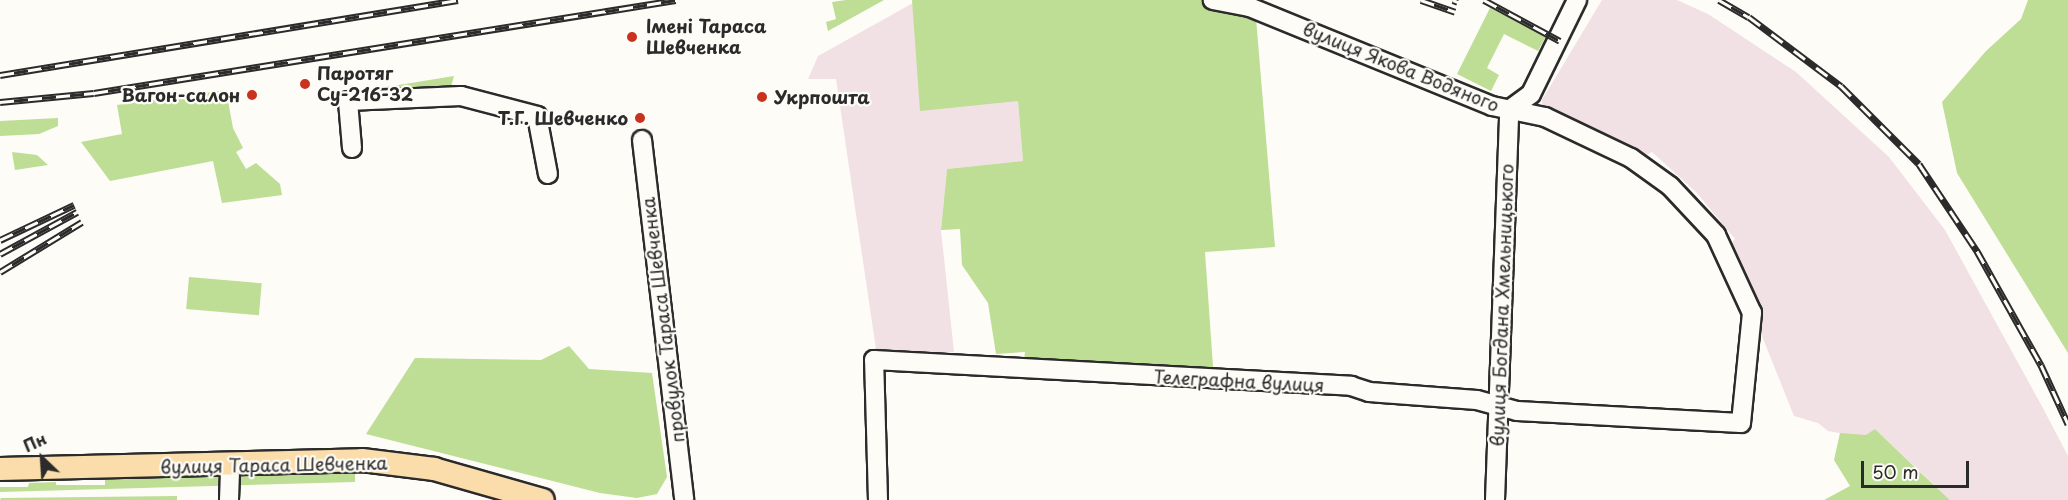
<!DOCTYPE html>
<meta charset="utf-8">
<style>
body{margin:0}
#map{position:relative;width:2068px;height:500px;overflow:hidden;background:#fdfcf7;font-family:"Playpen Sans",sans-serif}
div>[style]{position:absolute}
[style*='--x']{left:calc(var(--x)*1px);top:calc(var(--y)*1px);width:calc(var(--w)*1px);rotate:calc(var(--a)*1deg)}
.built>*{inset:0;background:#f2e1e4}
.green>*{inset:0;background:#bedd95;transform-origin:0 0}
.roads{filter:drop-shadow(2px 0 #2b2b2b) drop-shadow(-2px 0 #2b2b2b) drop-shadow(0 2px #2b2b2b) drop-shadow(0 -2px #2b2b2b)}
.minor>*{height:18px;margin:-9px;padding:0 9px;transform-origin:9px;border-radius:9px;background:#fdfcf7}
.major>*{height:22px;margin:-11px;padding:0 11px;transform-origin:11px;border-radius:11px;background:#faddab}
.rail>*{height:7px;margin-top:-3.5px;transform-origin:0;background:repeating-linear-gradient(90deg,#fdfcf7 0 14px,#2b2b2b 0 28px);box-sizing:border-box;border-block:2px solid #2b2b2b}
.dots>*{width:16px;height:16px;translate:-50% -50%;box-sizing:border-box;border:3px solid #fdfcf7;border-radius:50%}
span{translate:-50% -50%;white-space:nowrap;text-align:center;line-height:1.15;-webkit-text-stroke:4.5px #fdfcf7;paint-order:stroke}
.poi-label{font-size:18px;color:#2b2b2b;font-weight:700}
.left{translate:0 -50%;text-align:left}
.right{translate:-100% -50%;text-align:right}
.street-label{font-size:18px;color:#2b2b2b}
.north{position:absolute;left:12px;top:428px;width:60px;height:60px;-webkit-text-stroke:4px #fdfcf7;paint-order:stroke;rotate:335deg;font-size:16px;font-weight:700;line-height:24px;text-align:center;color:#2b2b2b}
.north::after{content:'';display:block;margin:auto;width:21px;height:27px;background:#2b2b2b;clip-path:polygon(50% 0,100% 100%,50% 72%,0 100%)}
.scale{position:absolute;left:1861px;top:461px;width:108px;height:27px;box-sizing:border-box;border:3px solid #2b2b2b;border-top:0;padding-left:8px;font-size:18px;line-height:21px;white-space:nowrap;color:#2b2b2b;-webkit-text-stroke:4px #fdfcf7;paint-order:stroke}
</style>
<div id="map">
<div class="built">
<div style="clip-path:polygon(1602px 0,1677px 0,1708px 14px,1796px 72px,1889px 157px,1945px 230px,2044px 410px,2068px 456px,2068px 500px,1950px 500px,1875px 429px,1867px 435px,1850px 435px,1828px 431px,1818px 423px,1794px 416px,1727px 249px,1735px 239px,1697px 193px,1652px 152px,1643px 157px,1543px 110px,1542px 100px)"></div>
<div style="clip-path:polygon(913px 3px,1018px 101px,1023px 161px,947px 169px,941px 230px,954px 352px,877px 356px,836px 79px,808px 79px,818px 56px)"></div>
</div>
<div class="green">
<div style="clip-path:polygon(846px 0,884px 0,828px 31px,826px 22px,836px 19px,832px 2px)"></div>
<div style="clip-path:polygon(912px 0,1213px 0,1256px 18px,1275px 247px,1205px 252px,1214px 381px,1023px 369px,1025px 352px,996px 354px,988px 303px,962px 265px,960px 229px,941px 230px,947px 169px,1023px 161px,1018px 101px,920px 111px)"></div>
<div style="clip-path:polygon(2028px 0,2068px 0,2068px 353px,1957px 173px,1942px 102px,1986px 51px,2021px 19px)"></div>
<div style="clip-path:polygon(1490px 8px,1546px 36px,1538px 51px,1504px 34px,1487px 68px,1499px 75px,1491px 91px,1457px 74px)"></div>
<div style="clip-path:polygon(454px 76px,450px 90px,422px 95px,325px 97px)"></div>
<div style="clip-path:polygon(226px 90px,233px 128px,243px 148px,236px 152px,246px 169px,256px 163px,280px 184px,282px 195px,222px 203px,213px 161px,110px 181px,81px 142px,122px 134px,117px 105px)"></div>
<div style="clip-path:polygon(58px 118px,58px 126px,39px 134px,0 136px,0 121px)"></div>
<div style="clip-path:polygon(12px 152px,37px 155px,48px 165px,15px 170px)"></div>
<div style="left:189px;top:277px;width:73px;height:32px;rotate:5deg"></div>
<div style="clip-path:polygon(569px 346px,589px 369px,652px 373px,667px 477px,657px 494px,637px 498px,600px 493px,366px 434px,415px 358px,541px 360px)"></div>
<div style="clip-path:polygon(1875px 429px,1922px 474px,1950px 500px,1824px 500px,1850px 486px,1834px 460px,1840px 433px,1866px 435px)"></div>
<div style="clip-path:polygon(355px 470px,355px 482px,0 492px,0 487px,28px 487px,29px 483px,56px 482px,56px 485px,105px 485px,105px 480px)"></div>
<div style="clip-path:polygon(177px 496px,177px 500px,0 500px,1px 498px)"></div>
</div>
<div class="roads">
<div class="minor">
<div style="--x:642;--y:140;--w:362;--a:83.3"></div>
<div style="--x:352;--y:148;--w:47;--a:-94.9"></div>
<div style="--x:348;--y:101;--w:113;--a:-2.5"></div>
<div style="--x:461;--y:96;--w:79;--a:14.7"></div>
<div style="--x:537;--y:116;--w:59;--a:79.3"></div>
<div style="--x:229;--y:500;--w:35;--a:-88"></div>
<div style="--x:878;--y:500;--w:140;--a:-91.6"></div>
<div style="--x:874;--y:360;--w:478;--a:3.1"></div>
<div style="--x:1351;--y:386;--w:19;--a:18"></div>
<div style="--x:1369;--y:392;--w:108;--a:4.2"></div>
<div style="--x:1477;--y:400;--w:41;--a:15.4"></div>
<div style="--x:1517;--y:411;--w:224;--a:3.1"></div>
<div style="--x:1741;--y:423;--w:111;--a:-84.3"></div>
<div style="--x:1752;--y:313;--w:86;--a:-114.8"></div>
<div style="--x:1716;--y:235;--w:67;--a:-133.2"></div>
<div style="--x:1670;--y:186;--w:48;--a:-144.3"></div>
<div style="--x:1631;--y:158;--w:95;--a:-154.5"></div>
<div style="--x:1545;--y:117;--w:54;--a:-168.3"></div>
<div style="--x:1492;--y:106;--w:262;--a:-157.8"></div>
<div style="--x:1249;--y:7;--w:37;--a:-169"></div>
<div style="--x:1495;--y:500;--w:390;--a:-87.9"></div>
<div style="--x:1509;--y:110;--w:27;--a:-36"></div>
<div style="--x:1531;--y:94;--w:105;--a:-63.9"></div>
</div>
<div class="major">
<div style="--x:0;--y:469;--w:362;--a:-1.4"></div>
<div style="--x:362;--y:460;--w:73;--a:7.1"></div>
<div style="--x:434;--y:469;--w:113;--a:15.9"></div>
</div>
</div>
<div class="rail">
<div style="--x:1421;--y:0;--w:36;--a:19"></div>
<div style="--x:1453;--y:0;--w:5;--a:22"></div>
<div style="--x:1484;--y:0;--w:86;--a:28.3"></div>
<div style="--x:1719;--y:0;--w:34;--a:30"></div>
<div style="--x:1749;--y:17;--w:115;--a:36.9"></div>
<div style="--x:1841;--y:86;--w:110;--a:45"></div>
<div style="--x:1919;--y:164;--w:105;--a:56.3"></div>
<div style="--x:1977;--y:251;--w:131;--a:60.7"></div>
<div style="--x:2041;--y:365;--w:65;--a:65.4"></div>
<div style="--x:0;--y:75;--w:464;--a:-9.3"></div>
<div style="--x:0;--y:102;--w:94;--a:-5.5"></div>
<div style="--x:94;--y:93;--w:589;--a:-9.08"></div>
<div style="--x:0;--y:240;--w:82;--a:-25.3"></div>
<div style="--x:0;--y:254;--w:88;--a:-28.6"></div>
<div style="--x:0;--y:272;--w:96;--a:-31.4"></div>
</div>
<div class="dots">
<div style="left:632px;top:37px;background:#c8321e"></div>
<div style="left:305px;top:84px;background:#c8321e"></div>
<div style="left:252px;top:95px;background:#c8321e"></div>
<div style="left:762px;top:97px;background:#c8321e"></div>
<div style="left:640px;top:118px;background:#c8321e"></div>
</div>
<div class="poi-label">
<span class="left" style="left:646px;top:37px">Імені Тараса<br>Шевченка</span>
<span class="left" style="left:317px;top:84px">Паротяг<br>Су-216-32</span>
<span class="right" style="left:240px;top:95px">Вагон-салон</span>
<span class="left" style="left:774px;top:97px">Укрпошта</span>
<span class="right" style="left:628px;top:118px">Т.Г. Шевченко</span>
</div>
<div class="street-label">
<span style="left:1401px;top:67px;rotate:22deg">вулиця Якова Водяного</span>
<span style="left:1502px;top:305px;rotate:-88deg">вулиця Богдана Хмельницького</span>
<span style="left:663px;top:320px;rotate:-97deg">провулок Тараса Шевченка</span>
<span style="left:1239px;top:381px;rotate:3deg">Телеграфна вулиця</span>
<span style="left:274px;top:465px;rotate:-1deg">вулиця Тараса Шевченка</span>
</div>
<div class="north">Пн</div>
<div class="scale">50 m</div>
</div>
